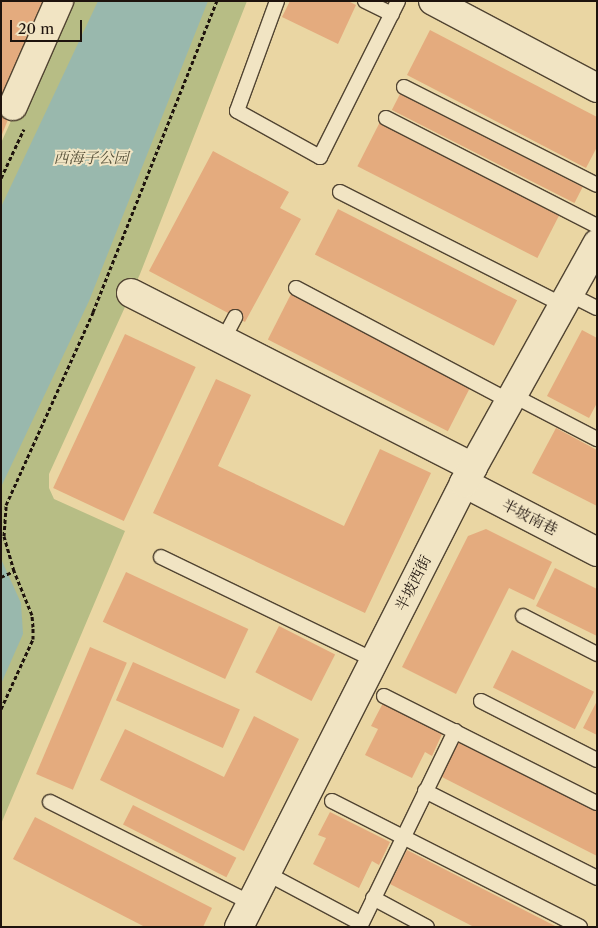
<!DOCTYPE html>
<meta charset="utf-8">
<style>
body{margin:0}
#map{position:relative;width:598px;height:928px;overflow:hidden;background:#ead6a3;font-family:"Libre Caslon Text","Noto Serif SC",serif}
div>[style]{position:absolute}
[style*='--x']{left:calc(var(--x)*1px);top:calc(var(--y)*1px);width:calc(var(--w)*1px);rotate:calc(var(--a)*1deg)}
.green>*{inset:0;background:#b7bd85}
.water>*{inset:0;background:#99b8ad}
.building>*{inset:0;background:#e4ab7e;transform-origin:0 0}
.path>*{height:3px;margin-top:-1.5px;transform-origin:0;background:repeating-linear-gradient(90deg,#1e130d 0 4px,transparent 0 6.5px)}
.roads{filter:drop-shadow(1px 0 #514432) drop-shadow(-1px 0 #514432) drop-shadow(0 1px #514432) drop-shadow(0 -1px #514432)}
.lane>*{height:14px;margin:-7px;padding:0 7px;transform-origin:7px;border-radius:7px;background:#f1e4c3}
.street>*{height:28px;margin:-14px;padding:0 14px;transform-origin:14px;border-radius:14px;background:#f1e4c3}
span{translate:-50% -50%;white-space:nowrap;text-align:center;line-height:1.15;-webkit-text-stroke:4px #f1e4c3;paint-order:stroke}
.park-label{font-size:15px;color:#544e37;font-style:italic}
.street-label{font-size:15px;color:#1e130d}
.frame{position:absolute;inset:0;border:2px solid #1e130d;pointer-events:none}
.scale{position:absolute;left:10px;top:20px;width:72px;height:22px;box-sizing:border-box;border:2px solid #1e130d;border-top:0;padding-left:6px;font-size:15px;line-height:18px;white-space:nowrap;color:#1e130d;-webkit-text-stroke:4px #f1e4c3;paint-order:stroke}
</style>
<div id="map">
<div class="green">
<div style="clip-path:polygon(65px 1px,247px 1px,140px 274px,49px 474px,49px 488px,54px 499px,125px 531px,1px 824px,1px 143px)"></div>
</div>
<div class="water">
<div style="clip-path:polygon(98px 1px,208px 1px,89px 301px,1px 487px,1px 207px)"></div>
<div style="clip-path:polygon(1px 559px,21px 603px,23px 634px,1px 684px)"></div>
</div>
<div class="building">
<div style="clip-path:polygon(1px 1px,55px 1px,1px 137px)"></div>
<div style="clip-path:polygon(290px 1px,348px 1px,356px 5px,338px 44px,282px 17px)"></div>
<div style="clip-path:polygon(430px 30px,597px 117px,597px 147px,586px 168px,407px 75px)"></div>
<div style="left:400px;top:94px;width:205px;height:18px;rotate:27deg"></div>
<div style="left:381px;top:120px;width:202px;height:52px;rotate:27deg"></div>
<div style="clip-path:polygon(213px 151px,289px 192px,280px 208px,301px 219px,245px 322px,149px 271px)"></div>
<div style="left:338px;top:209px;width:201px;height:51px;rotate:27deg"></div>
<div style="left:291px;top:294px;width:202px;height:51px;rotate:27deg"></div>
<div style="clip-path:polygon(582px 330px,597px 338px,597px 403px,589px 418px,547px 396px)"></div>
<div style="left:125px;top:334px;width:78px;height:170px;rotate:25deg"></div>
<div style="clip-path:polygon(216px 379px,251px 395px,218px 466px,344px 526px,380px 449px,431px 473px,365px 613px,153px 513px)"></div>
<div style="clip-path:polygon(556px 428px,597px 450px,597px 506px,532px 473px)"></div>
<div style="clip-path:polygon(486px 529px,552px 562px,534px 600px,509px 588px,456px 694px,402px 667px,468px 536px)"></div>
<div style="clip-path:polygon(555px 568px,597px 589px,597px 636px,536px 606px)"></div>
<div style="left:126px;top:572px;width:135px;height:55px;rotate:25deg"></div>
<div style="left:279px;top:626px;width:63px;height:52px;rotate:27deg"></div>
<div style="left:90px;top:647px;width:40px;height:138px;rotate:23deg"></div>
<div style="left:512px;top:650px;width:92px;height:42px;rotate:27deg"></div>
<div style="left:133px;top:662px;width:117px;height:42px;rotate:24deg"></div>
<div style="clip-path:polygon(597px 701px,597px 735px,583px 728px)"></div>
<div style="clip-path:polygon(383px 703px,443px 732px,432px 756px,425px 752px,412px 778px,365px 755px,378px 729px,371px 726px)"></div>
<div style="clip-path:polygon(254px 716px,299px 739px,244px 851px,100px 780px,125px 729px,224px 777px)"></div>
<div style="clip-path:polygon(459px 739px,597px 808px,597px 856px,440px 776px)"></div>
<div style="left:133px;top:805px;width:116px;height:22px;rotate:27deg"></div>
<div style="clip-path:polygon(330px 812px,390px 842px,379px 865px,372px 861px,359px 888px,313px 864px,326px 838px,318px 835px)"></div>
<div style="clip-path:polygon(35px 817px,212px 908px,203px 927px,145px 927px,13px 859px)"></div>
<div style="clip-path:polygon(407px 850px,557px 927px,474px 927px,390px 884px)"></div>
</div>
<div class="path">
<div style="--x:1;--y:178;--w:54;--a:-64.9"></div>
<div style="--x:1;--y:577;--w:14;--a:-25"></div>
<div style="--x:1;--y:709;--w:77;--a:-65.4"></div>
<div style="--x:33;--y:639;--w:12;--a:-90"></div>
<div style="--x:33;--y:627;--w:12;--a:-95"></div>
<div style="--x:32;--y:615;--w:48;--a:-112.2"></div>
<div style="--x:14;--y:571;--w:36;--a:-106"></div>
<div style="--x:4;--y:536;--w:31;--a:-86"></div>
<div style="--x:6;--y:505;--w:212;--a:-65.7"></div>
<div style="--x:93;--y:312;--w:335;--a:-68.3"></div>
</div>
<div class="roads">
<div class="lane">
<div style="--x:277;--y:1;--w:117;--a:110"></div>
<div style="--x:237;--y:111;--w:95;--a:29"></div>
<div style="--x:320;--y:157;--w:174;--a:-63.4"></div>
<div style="--x:365;--y:1;--w:30;--a:26"></div>
<div style="--x:404;--y:87;--w:216;--a:26.9"></div>
<div style="--x:386;--y:118;--w:237;--a:27.1"></div>
<div style="--x:340;--y:192;--w:250;--a:26.9"></div>
<div style="--x:296;--y:288;--w:241;--a:27.9"></div>
<div style="--x:569;--y:294;--w:31;--a:27"></div>
<div style="--x:223;--y:340;--w:26;--a:-62"></div>
<div style="--x:512;--y:395;--w:96;--a:27.4"></div>
<div style="--x:161;--y:557;--w:237;--a:25.8"></div>
<div style="--x:523;--y:616;--w:83;--a:27.2"></div>
<div style="--x:384;--y:696;--w:238;--a:26.7"></div>
<div style="--x:481;--y:701;--w:130;--a:27"></div>
<div style="--x:425;--y:791;--w:193;--a:26.8"></div>
<div style="--x:332;--y:801;--w:278;--a:26.9"></div>
<div style="--x:50;--y:802;--w:225;--a:26.7"></div>
<div style="--x:266;--y:873;--w:106;--a:28"></div>
<div style="--x:373;--y:898;--w:61;--a:28.2"></div>
<div style="--x:360;--y:927;--w:218;--a:-64.1"></div>
</div>
<div class="street">
<div style="--x:433;--y:1;--w:186;--a:27.9"></div>
<div style="--x:13;--y:106;--w:115;--a:-66.3"></div>
<div style="--x:131;--y:293;--w:384;--a:27"></div>
<div style="--x:464;--y:483;--w:150;--a:27.4"></div>
<div style="--x:239;--y:927;--w:498;--a:-63.1"></div>
<div style="--x:464;--y:483;--w:274;--a:-60.9"></div>
</div>
</div>
<div class="park-label">
<span style="left:91px;top:158px">西海子公园</span>
</div>
<div class="street-label">
<span style="left:530px;top:517px;rotate:27deg">半坡南巷</span>
<span style="left:413px;top:583px;rotate:-63deg">半坡西街</span>
</div>
<div class="frame"></div>
<div class="scale">20 m</div>
</div>
